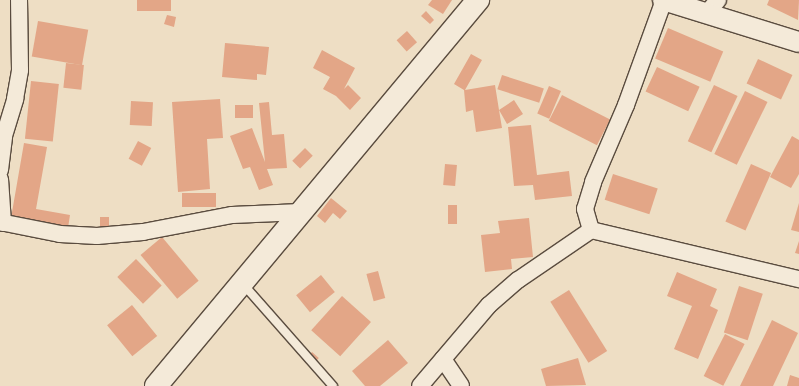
<!DOCTYPE html>
<style>
body{margin:0}
#map{position:relative;width:799px;height:386px;overflow:hidden;background:#eedec4;font-family:"IM FELL English",serif}
div>[style]{position:absolute}
[style*='--x']{left:calc(var(--x)*1px);top:calc(var(--y)*1px);width:calc(var(--w)*1px);rotate:calc(var(--a)*1deg)}
.building>*{inset:0;background:#e3a687;transform-origin:0 0}
.roads{filter:drop-shadow(1px 0 #5a4c3f) drop-shadow(-1px 0 #5a4c3f) drop-shadow(0 1px #5a4c3f) drop-shadow(0 -1px #5a4c3f)}
.service>*{height:8px;margin:-4px;padding:0 4px;transform-origin:4px;border-radius:4px;background:#f4ead9}
.minor>*{height:16px;margin:-8px;padding:0 8px;transform-origin:8px;border-radius:8px;background:#f4ead9}
.tertiary>*{height:20px;margin:-10px;padding:0 10px;transform-origin:10px;border-radius:10px;background:#f4ead9}
.secondary>*{height:22px;margin:-11px;padding:0 11px;transform-origin:11px;border-radius:11px;background:#f4ead9}
span{translate:-50% -50%;white-space:nowrap;text-align:center;line-height:1.15;-webkit-text-stroke:4px #f4ead9;paint-order:stroke}
</style>
<div id="map">
<div class="building">
<div style="left:137px;top:0;width:34px;height:11px"></div>
<div style="clip-path:polygon(432px 0,452px 0,443px 14px,428px 5px)"></div>
<div style="clip-path:polygon(769px 0,799px 0,798px 20px,767px 5px)"></div>
<div style="clip-path:polygon(426px 11px,434px 20px,430px 24px,421px 16px)"></div>
<div style="clip-path:polygon(167px 15px,176px 17px,174px 27px,164px 24px)"></div>
<div style="left:38px;top:21px;width:51px;height:36px;rotate:10deg"></div>
<div style="left:668px;top:28px;width:60px;height:33px;rotate:23deg"></div>
<div style="left:407px;top:31px;width:15px;height:14px;rotate:48deg"></div>
<div style="clip-path:polygon(225px 43px,269px 47px,266px 75px,257px 74px,257px 80px,222px 77px)"></div>
<div style="clip-path:polygon(322px 50px,355px 68px,344px 89px,348px 85px,361px 98px,350px 110px,336px 96px,323px 89px,330px 77px,313px 68px)"></div>
<div style="clip-path:polygon(471px 54px,482px 60px,465px 90px,495px 85px,499px 110px,514px 100px,523px 114px,507px 124px,499px 110px,502px 128px,476px 132px,473px 110px,466px 112px,464px 90px,454px 84px)"></div>
<div style="left:758px;top:59px;width:38px;height:27px;rotate:25deg"></div>
<div style="left:66px;top:63px;width:18px;height:25px;rotate:6deg"></div>
<div style="left:657px;top:67px;width:47px;height:27px;rotate:25deg"></div>
<div style="left:502px;top:75px;width:44px;height:15px;rotate:18deg"></div>
<div style="left:31px;top:81px;width:28px;height:58px;rotate:6deg"></div>
<div style="left:714px;top:85px;width:26px;height:62px;rotate:25deg"></div>
<div style="left:549px;top:86px;width:13px;height:30px;rotate:23deg"></div>
<div style="left:745px;top:91px;width:25px;height:70px;rotate:26deg"></div>
<div style="left:562px;top:95px;width:54px;height:29px;rotate:27deg"></div>
<div style="clip-path:polygon(220px 99px,223px 138px,207px 139px,210px 189px,178px 192px,172px 102px)"></div>
<div style="left:131px;top:101px;width:22px;height:24px;rotate:3deg"></div>
<div style="clip-path:polygon(269px 102px,272px 135px,284px 134px,287px 168px,267px 169px,273px 185px,259px 190px,250px 167px,243px 169px,230px 136px,252px 128px,265px 162px,259px 103px)"></div>
<div style="left:235px;top:105px;width:18px;height:13px"></div>
<div style="clip-path:polygon(531px 125px,537px 175px,569px 171px,572px 196px,535px 200px,533px 185px,514px 186px,508px 127px)"></div>
<div style="clip-path:polygon(792px 136px,799px 140px,799px 174px,791px 188px,770px 177px)"></div>
<div style="left:138px;top:141px;width:15px;height:20px;rotate:28deg"></div>
<div style="clip-path:polygon(24px 143px,47px 147px,36px 209px,70px 215px,68px 228px,11px 218px)"></div>
<div style="left:305px;top:148px;width:11px;height:18px;rotate:45deg"></div>
<div style="left:445px;top:164px;width:12px;height:21px;rotate:5deg"></div>
<div style="left:751px;top:164px;width:22px;height:63px;rotate:24deg"></div>
<div style="left:613px;top:174px;width:47px;height:27px;rotate:18deg"></div>
<div style="left:216px;top:193px;width:14px;height:34px;rotate:90deg"></div>
<div style="clip-path:polygon(331px 198px,347px 211px,340px 219px,333px 213px,325px 223px,317px 216px)"></div>
<div style="clip-path:polygon(799px 203px,799px 232px,791px 230px)"></div>
<div style="left:448px;top:205px;width:9px;height:19px"></div>
<div style="left:100px;top:217px;width:9px;height:12px"></div>
<div style="clip-path:polygon(529px 218px,533px 257px,511px 259px,512px 269px,485px 272px,481px 235px,500px 233px,498px 221px)"></div>
<div style="left:162px;top:237px;width:57px;height:28px;rotate:50deg"></div>
<div style="clip-path:polygon(799px 241px,799px 254px,795px 253px)"></div>
<div style="left:136px;top:259px;width:37px;height:26px;rotate:46deg"></div>
<div style="left:378px;top:271px;width:28px;height:12px;rotate:75deg"></div>
<div style="clip-path:polygon(677px 272px,717px 289px,710px 306px,718px 310px,698px 359px,674px 349px,692px 306px,667px 296px)"></div>
<div style="left:321px;top:275px;width:22px;height:32px;rotate:51deg"></div>
<div style="left:739px;top:286px;width:25px;height:49px;rotate:18deg"></div>
<div style="left:569px;top:290px;width:72px;height:22px;rotate:58deg"></div>
<div style="left:342px;top:296px;width:39px;height:46px;rotate:42deg"></div>
<div style="left:132px;top:305px;width:40px;height:32px;rotate:51deg"></div>
<div style="clip-path:polygon(772px 320px,798px 333px,773px 386px,740px 386px)"></div>
<div style="left:725px;top:334px;width:22px;height:47px;rotate:27deg"></div>
<div style="clip-path:polygon(388px 340px,408px 363px,380px 386px,365px 386px,352px 371px)"></div>
<div style="left:312px;top:352px;width:9px;height:12px;rotate:41deg"></div>
<div style="clip-path:polygon(578px 358px,586px 385px,546px 386px,541px 369px)"></div>
<div style="clip-path:polygon(790px 375px,799px 378px,799px 386px,787px 386px)"></div>
</div>
<div class="roads">
<div class="service">
<div style="--x:243;--y:284;--w:136;--a:48.6"></div>
</div>
<div class="minor">
<div style="--x:707;--y:13;--w:17;--a:-50"></div>
<div style="--x:0;--y:170;--w:34;--a:-83"></div>
<div style="--x:4;--y:136;--w:39;--a:-73"></div>
<div style="--x:15;--y:99;--w:29;--a:-80"></div>
<div style="--x:20;--y:70;--w:70;--a:-90.8"></div>
<div style="--x:0;--y:179;--w:44;--a:86.1"></div>
<div style="--x:0;--y:222;--w:61;--a:11.3"></div>
<div style="--x:60;--y:234;--w:37;--a:3"></div>
<div style="--x:97;--y:236;--w:46;--a:-5"></div>
<div style="--x:143;--y:232;--w:91;--a:-10.8"></div>
<div style="--x:232;--y:215;--w:69;--a:-2.5"></div>
<div style="--x:591;--y:230;--w:22;--a:-106"></div>
<div style="--x:585;--y:209;--w:28;--a:-73"></div>
<div style="--x:593;--y:182;--w:84;--a:-66.8"></div>
<div style="--x:626;--y:105;--w:112;--a:-70.1"></div>
<div style="--x:443;--y:359;--w:32;--a:56"></div>
<div style="--x:420;--y:386;--w:106;--a:-49.6"></div>
<div style="--x:489;--y:305;--w:38;--a:-41"></div>
<div style="--x:518;--y:280;--w:88;--a:-34.4"></div>
<div style="--x:591;--y:230;--w:214;--a:13.3"></div>
</div>
<div class="tertiary">
<div style="--x:663;--y:0;--w:142;--a:17.2"></div>
</div>
<div class="secondary">
<div style="--x:156;--y:386;--w:503;--a:-50.17"></div>
</div>
</div>
</div>
